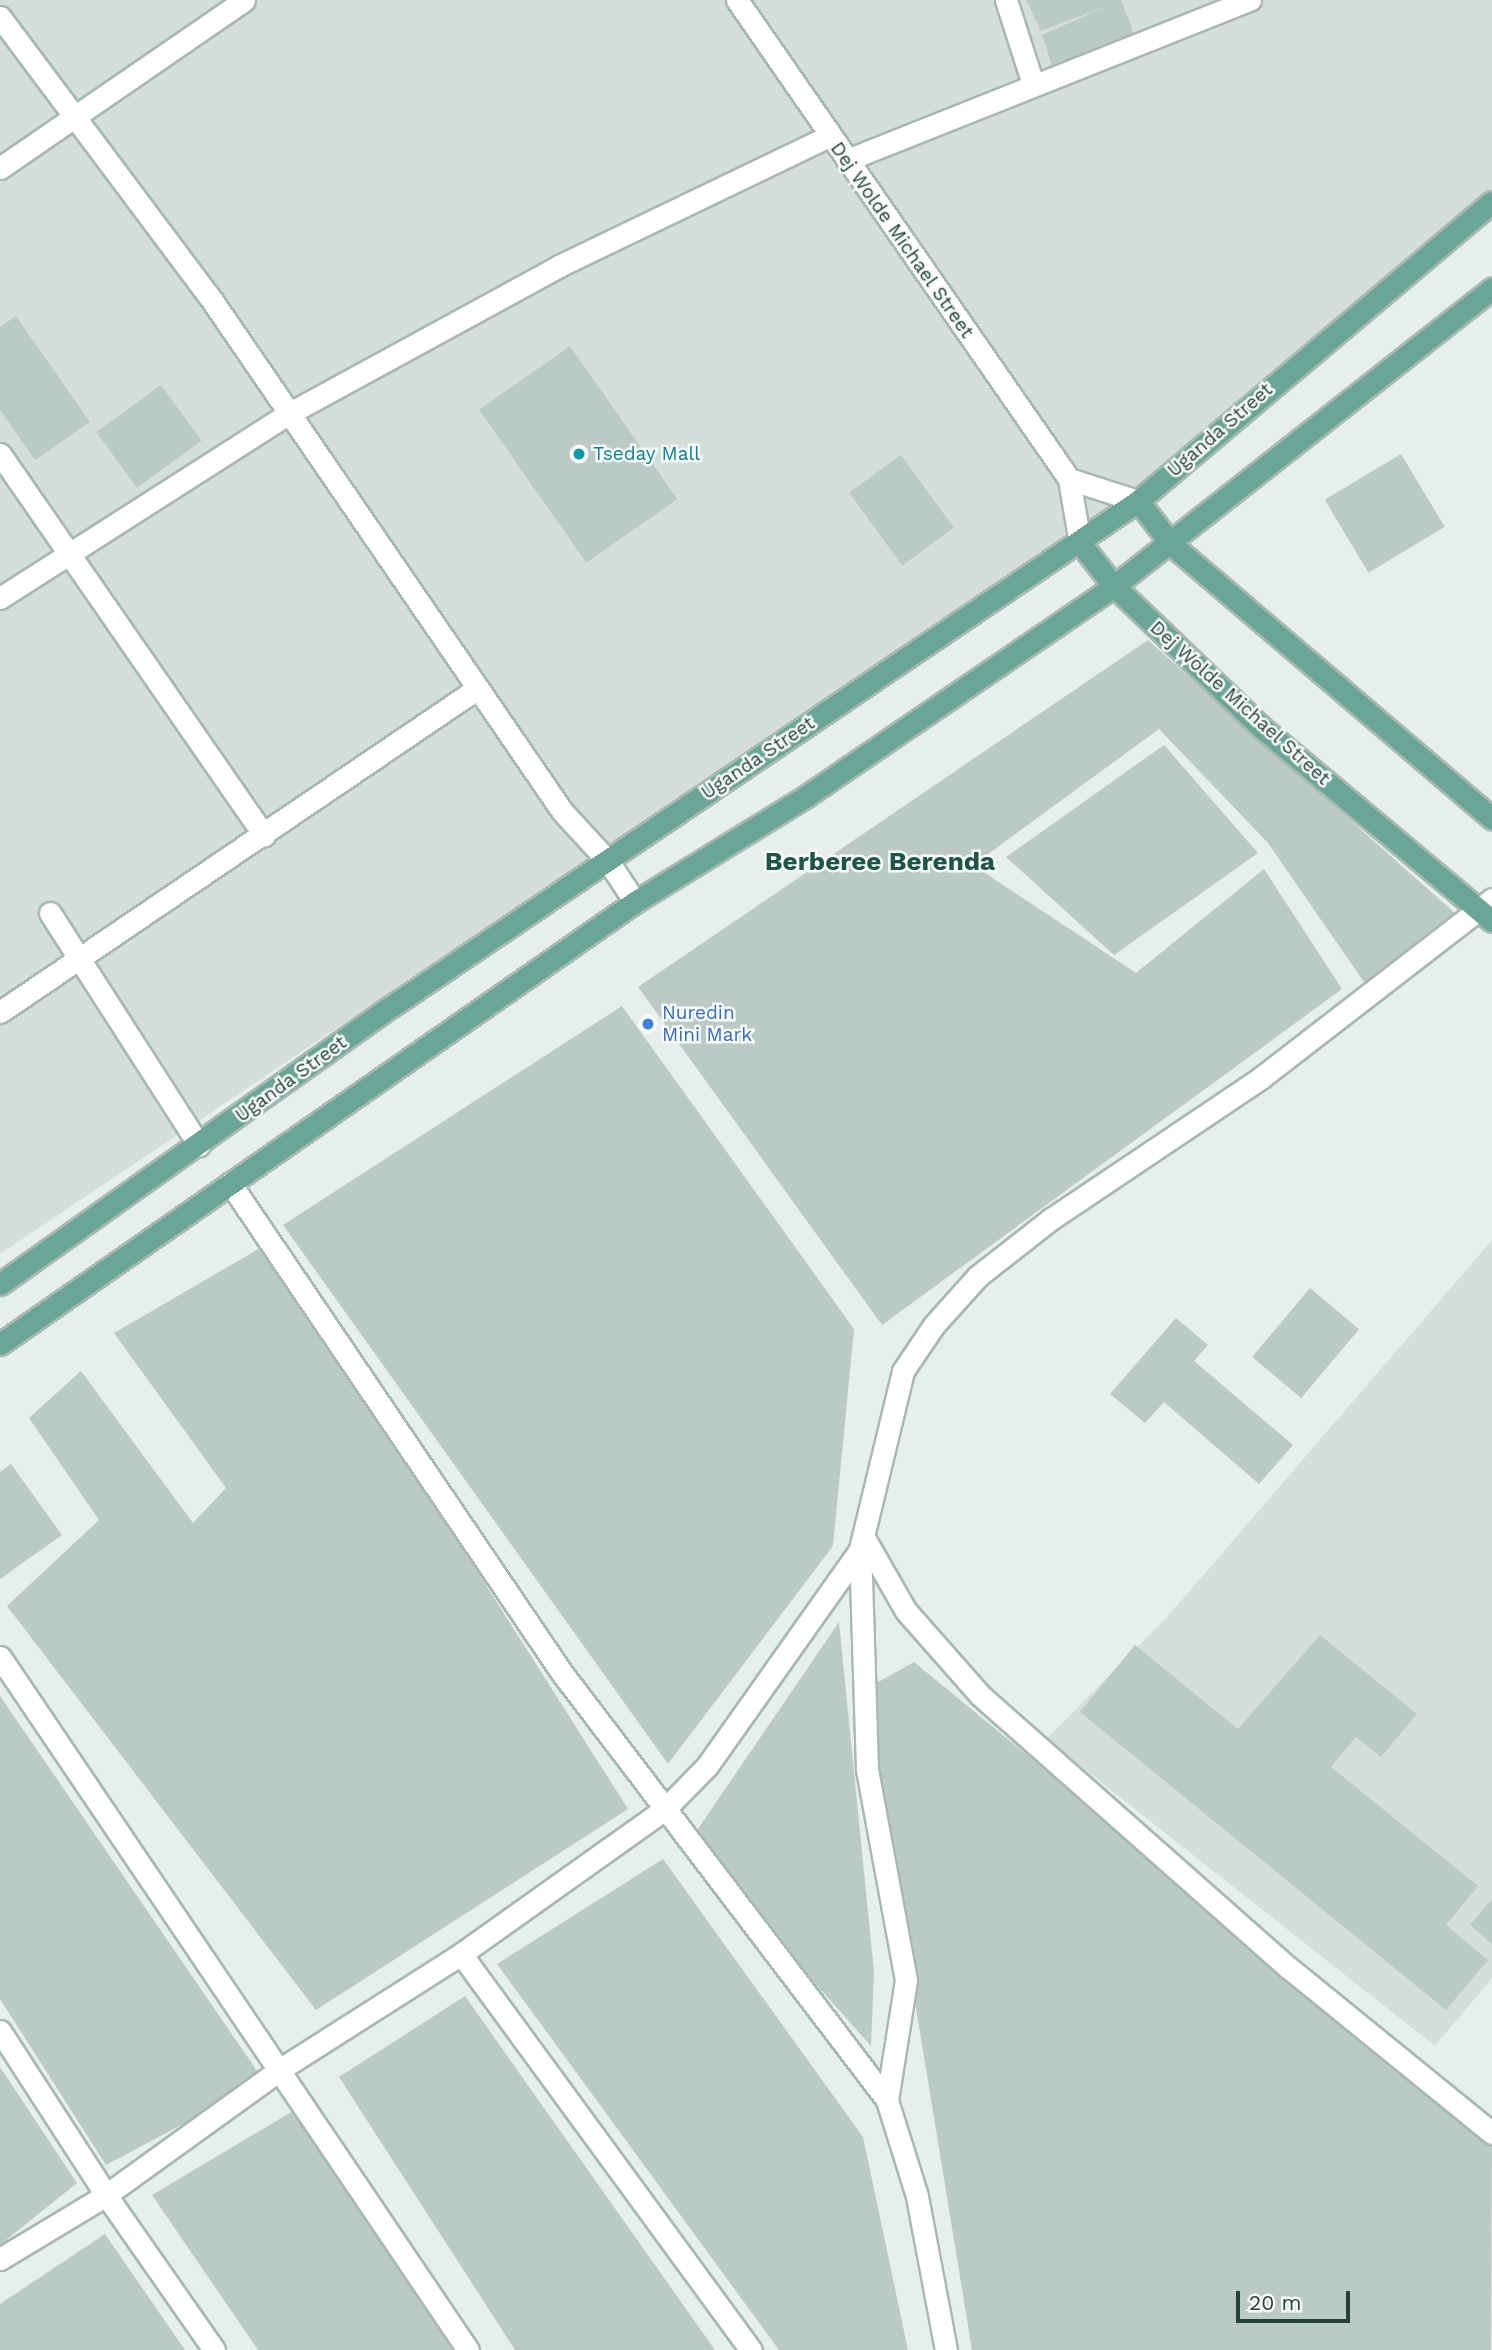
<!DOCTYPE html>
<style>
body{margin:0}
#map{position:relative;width:1492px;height:2350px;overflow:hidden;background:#e6efeb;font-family:"Work Sans",sans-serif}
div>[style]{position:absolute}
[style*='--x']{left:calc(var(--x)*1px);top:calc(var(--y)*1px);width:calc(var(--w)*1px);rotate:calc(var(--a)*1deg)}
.built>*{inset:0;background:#d4dfda}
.building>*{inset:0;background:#bbcac4;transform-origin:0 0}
.roads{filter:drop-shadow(2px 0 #a8b8b2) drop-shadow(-2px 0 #a8b8b2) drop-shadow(0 2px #a8b8b2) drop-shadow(0 -2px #a8b8b2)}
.minor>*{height:21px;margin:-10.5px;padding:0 10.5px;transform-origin:10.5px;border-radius:10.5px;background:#fff}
.tertiary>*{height:21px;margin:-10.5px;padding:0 10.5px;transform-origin:10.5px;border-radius:10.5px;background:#fff}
.primary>*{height:21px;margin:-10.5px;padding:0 10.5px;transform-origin:10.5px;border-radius:10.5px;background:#6aa596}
.dots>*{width:19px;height:19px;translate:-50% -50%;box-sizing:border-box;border:4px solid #f7fbf9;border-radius:50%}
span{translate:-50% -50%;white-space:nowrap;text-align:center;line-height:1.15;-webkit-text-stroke:5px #f7fbf9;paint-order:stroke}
.street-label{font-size:19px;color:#24423a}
.culture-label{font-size:19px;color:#0d838f}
.left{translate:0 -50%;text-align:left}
.shop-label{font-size:19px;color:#366cbe}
.district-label{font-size:26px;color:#1f5548;font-weight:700}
.scale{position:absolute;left:1236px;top:2291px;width:114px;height:32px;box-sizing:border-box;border:4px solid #24423a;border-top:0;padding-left:9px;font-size:21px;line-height:24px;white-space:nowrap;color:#24423a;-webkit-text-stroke:5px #f7fbf9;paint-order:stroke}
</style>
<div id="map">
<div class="built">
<div style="clip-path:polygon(0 0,1492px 0,1492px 190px,1144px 486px,0 1254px)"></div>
<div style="clip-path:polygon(1492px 1240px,1492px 1978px,1435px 2046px,1046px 1739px,1168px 1616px)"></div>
</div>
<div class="building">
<div style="clip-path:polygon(1026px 0,1121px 0,1134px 34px,1052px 66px,1042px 35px,1107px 6px,1041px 31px)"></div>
<div style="clip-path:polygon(16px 316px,90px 422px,35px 460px,0 410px,0 327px)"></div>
<div style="left:570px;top:346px;width:187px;height:111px;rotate:55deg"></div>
<div style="left:161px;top:385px;width:69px;height:80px;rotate:54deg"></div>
<div style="left:1401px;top:454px;width:85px;height:89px;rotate:59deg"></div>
<div style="left:901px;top:455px;width:90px;height:64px;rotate:54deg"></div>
<div style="clip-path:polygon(1148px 640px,1466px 923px,1373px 995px,1268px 843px,1159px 729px,973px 865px,1136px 973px,1264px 869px,1342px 989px,882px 1325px,638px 987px)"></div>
<div style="clip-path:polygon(1164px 745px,1258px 853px,1114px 955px,1006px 857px)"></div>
<div style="clip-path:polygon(622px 1006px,854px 1329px,833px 1546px,668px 1764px,283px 1225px)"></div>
<div style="clip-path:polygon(269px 1243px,628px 1809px,316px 2010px,7px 1606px,99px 1520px,29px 1418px,81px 1371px,193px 1523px,226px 1488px,114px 1333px)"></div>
<div style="left:1310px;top:1288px;width:64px;height:90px;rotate:40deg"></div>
<div style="clip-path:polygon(1176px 1318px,1208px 1345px,1194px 1361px,1293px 1445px,1259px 1484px,1164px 1402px,1145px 1423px,1110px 1394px)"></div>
<div style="clip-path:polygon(11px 1464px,62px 1535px,0 1579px,0 1472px)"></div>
<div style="clip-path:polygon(839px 1622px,874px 1972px,871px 2046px,689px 1842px)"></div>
<div style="clip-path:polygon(1320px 1635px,1417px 1714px,1381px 1757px,1356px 1737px,1331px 1767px,1478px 1886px,1446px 1925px,1488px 1960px,1446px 2010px,1080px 1712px,1135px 1645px,1238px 1729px)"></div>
<div style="clip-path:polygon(914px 1662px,1492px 2137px,1491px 2350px,972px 2350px,864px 1690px)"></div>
<div style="clip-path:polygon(0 1696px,264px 2081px,106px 2165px,0 1999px)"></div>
<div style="clip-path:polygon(663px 1859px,863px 2137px,908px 2350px,779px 2350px,497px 1964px)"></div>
<div style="clip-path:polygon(1492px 1899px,1492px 1944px,1470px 1925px)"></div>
<div style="clip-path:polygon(465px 1996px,715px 2350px,515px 2350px,339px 2077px)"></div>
<div style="clip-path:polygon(0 2067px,77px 2183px,0 2245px)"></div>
<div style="clip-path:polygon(303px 2105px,466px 2350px,258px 2350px,152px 2195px)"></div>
<div style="clip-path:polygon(105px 2234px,185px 2350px,0 2350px,0 2304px)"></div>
</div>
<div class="roads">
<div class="minor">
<div style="--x:1006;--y:0;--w:88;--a:72.2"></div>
<div style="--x:847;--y:160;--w:434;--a:-21.7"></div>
<div style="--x:0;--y:168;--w:296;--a:-34.5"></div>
<div style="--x:0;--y:454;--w:464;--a:55.3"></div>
<div style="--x:1080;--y:543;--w:65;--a:-99.8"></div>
<div style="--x:1069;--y:479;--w:72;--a:17.7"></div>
<div style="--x:0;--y:598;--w:342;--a:-32.6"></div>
<div style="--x:288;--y:414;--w:309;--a:-28.6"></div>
<div style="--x:559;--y:266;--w:300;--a:-25.7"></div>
<div style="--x:608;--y:861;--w:49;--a:56.6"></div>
<div style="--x:50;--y:913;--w:276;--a:57.3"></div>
<div style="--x:0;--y:1012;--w:577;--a:-34.13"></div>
<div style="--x:230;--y:1183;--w:592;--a:55.88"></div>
<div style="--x:562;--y:1673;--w:537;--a:52.72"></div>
<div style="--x:863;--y:1536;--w:86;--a:60.2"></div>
<div style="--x:906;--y:1611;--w:112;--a:48.6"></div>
<div style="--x:980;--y:1695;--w:412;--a:41.5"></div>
<div style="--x:1289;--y:1968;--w:262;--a:39.1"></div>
<div style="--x:0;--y:1657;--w:836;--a:55.97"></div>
<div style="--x:461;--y:1954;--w:491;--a:53.8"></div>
<div style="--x:0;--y:2031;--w:195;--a:57.1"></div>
<div style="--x:106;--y:2195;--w:189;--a:55.1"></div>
<div style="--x:0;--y:2259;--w:124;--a:-31.1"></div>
<div style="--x:106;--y:2195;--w:213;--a:-35.8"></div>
<div style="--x:279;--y:2070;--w:216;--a:-32.5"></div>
<div style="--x:461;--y:1954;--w:249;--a:-35.4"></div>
<div style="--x:664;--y:1810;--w:62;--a:-45.7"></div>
<div style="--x:707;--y:1766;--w:265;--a:-54.7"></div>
<div style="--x:946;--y:2350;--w:157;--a:-100.7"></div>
<div style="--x:917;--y:2196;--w:101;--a:-107.4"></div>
<div style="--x:887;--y:2100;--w:121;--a:-81"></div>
<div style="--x:906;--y:1980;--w:215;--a:-100.5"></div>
<div style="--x:867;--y:1769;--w:220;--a:-91.8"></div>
<div style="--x:860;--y:1549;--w:183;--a:-76.4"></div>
<div style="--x:903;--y:1371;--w:55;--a:-56"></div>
<div style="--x:934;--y:1325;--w:66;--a:-48.1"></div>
<div style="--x:978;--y:1276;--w:93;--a:-38"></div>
<div style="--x:1051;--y:1219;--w:254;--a:-33.9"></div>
<div style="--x:1262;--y:1077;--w:291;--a:-37.7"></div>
</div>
<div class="tertiary">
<div style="--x:737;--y:0;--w:583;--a:55.27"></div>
<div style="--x:0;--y:17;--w:349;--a:53.2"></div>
<div style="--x:209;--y:296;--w:624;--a:55.57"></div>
<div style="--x:562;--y:811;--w:68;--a:47.4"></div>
</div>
<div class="primary">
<div style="--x:1138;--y:501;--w:56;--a:52.3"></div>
<div style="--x:1172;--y:545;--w:421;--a:40.5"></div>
<div style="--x:1080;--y:543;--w:55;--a:51.7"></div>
<div style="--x:1114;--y:586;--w:204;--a:43.8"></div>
<div style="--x:1261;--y:727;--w:302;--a:40"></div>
<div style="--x:0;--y:1284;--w:477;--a:-35.4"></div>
<div style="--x:389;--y:1008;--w:904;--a:-34.09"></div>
<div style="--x:1138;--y:501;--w:463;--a:-40.2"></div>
<div style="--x:0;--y:1344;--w:774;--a:-34.84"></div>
<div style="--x:635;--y:902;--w:200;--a:-31.7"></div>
<div style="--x:805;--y:797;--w:374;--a:-34.3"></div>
<div style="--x:1114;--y:586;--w:481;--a:-38.2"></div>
</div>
</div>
<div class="dots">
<div style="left:579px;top:454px;background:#0f9aa8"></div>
<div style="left:648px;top:1024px;background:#3f7fe0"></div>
</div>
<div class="street-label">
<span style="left:902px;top:240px;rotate:55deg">Dej Wolde Michael Street</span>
<span style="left:1220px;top:430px;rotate:-41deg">Uganda Street</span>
<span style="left:1240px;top:703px;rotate:42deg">Dej Wolde Michael Street</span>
<span style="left:758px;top:758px;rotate:-34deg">Uganda Street</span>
<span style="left:291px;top:1079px;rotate:-36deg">Uganda Street</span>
</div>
<div class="culture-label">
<span class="left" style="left:593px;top:454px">Tseday Mall</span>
</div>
<div class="shop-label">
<span class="left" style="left:662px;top:1024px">Nuredin<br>Mini Mark</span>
</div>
<div class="district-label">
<span style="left:880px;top:862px">Berberee Berenda</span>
</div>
<div class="scale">20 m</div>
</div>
